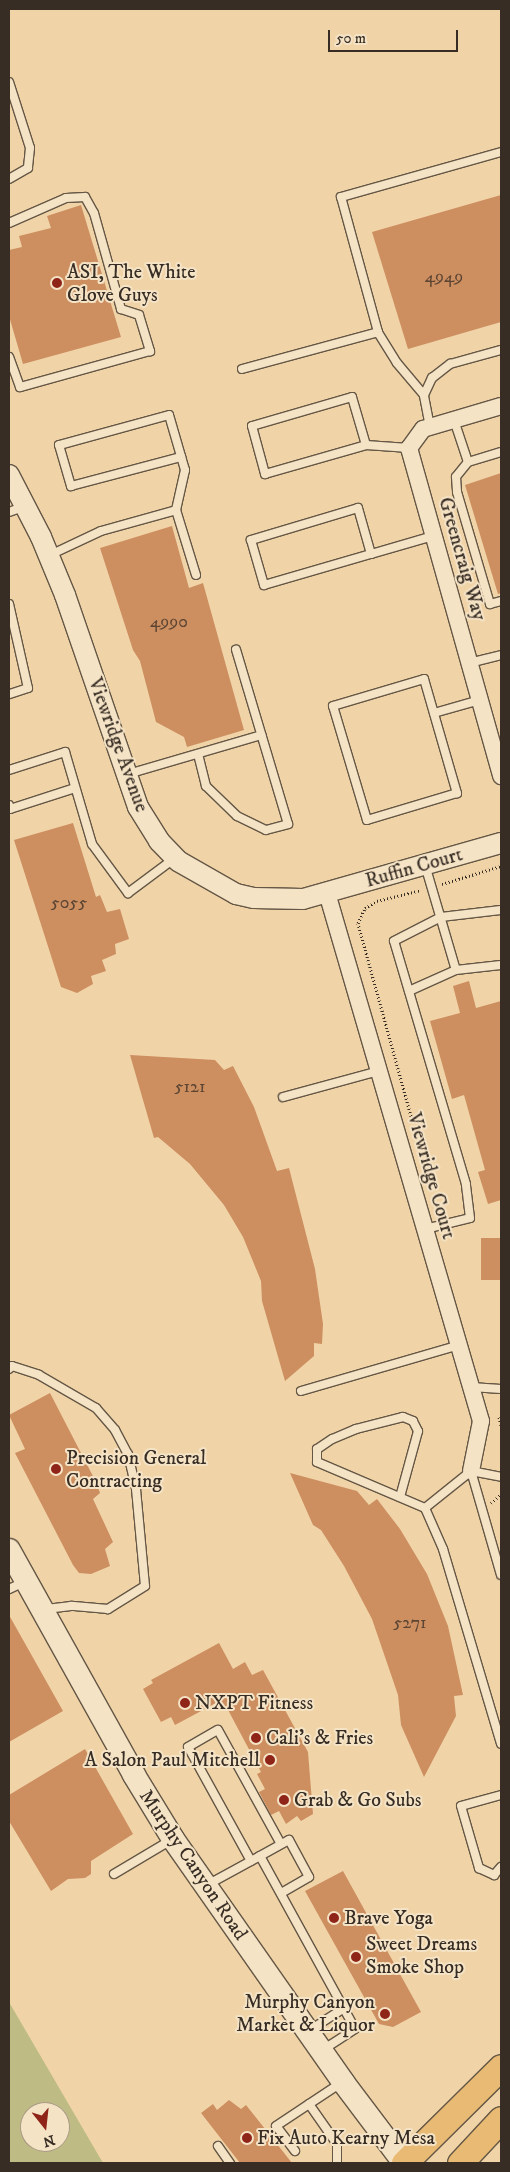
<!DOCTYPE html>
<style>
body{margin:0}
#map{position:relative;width:510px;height:2172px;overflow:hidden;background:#f0d4a8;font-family:"IM FELL DW Pica",serif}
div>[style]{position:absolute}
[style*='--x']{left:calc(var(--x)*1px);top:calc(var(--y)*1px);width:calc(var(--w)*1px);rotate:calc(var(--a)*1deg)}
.green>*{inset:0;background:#bebc84}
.building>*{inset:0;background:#cd8e60;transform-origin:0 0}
.path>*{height:3px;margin-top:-1.5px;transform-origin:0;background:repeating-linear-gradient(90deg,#372d24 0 1px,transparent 0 3.5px)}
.roads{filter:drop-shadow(1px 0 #655745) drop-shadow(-1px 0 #655745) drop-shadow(0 1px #655745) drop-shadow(0 -1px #655745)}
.service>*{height:8px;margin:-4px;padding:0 4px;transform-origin:4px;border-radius:4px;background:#f5e3c6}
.minor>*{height:16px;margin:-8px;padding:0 8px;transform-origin:8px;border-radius:8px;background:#f5e3c6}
.tertiary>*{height:20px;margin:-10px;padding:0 10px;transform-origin:10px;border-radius:10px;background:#f5e3c6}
.secondary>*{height:22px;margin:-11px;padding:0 11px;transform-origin:11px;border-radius:11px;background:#f5e3c6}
.primary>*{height:25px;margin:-12.5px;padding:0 12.5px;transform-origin:12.5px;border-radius:12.5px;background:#e8ba74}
.dots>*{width:14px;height:14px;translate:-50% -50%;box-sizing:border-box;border:2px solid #f5e3c6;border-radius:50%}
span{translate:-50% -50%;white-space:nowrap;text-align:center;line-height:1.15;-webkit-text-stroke:4px #f5e3c6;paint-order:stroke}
.number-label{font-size:18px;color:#5c4533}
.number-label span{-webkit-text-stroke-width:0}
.poi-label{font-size:20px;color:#372d24}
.left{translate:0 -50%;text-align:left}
.right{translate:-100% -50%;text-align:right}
.street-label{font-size:20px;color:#372d24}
.frame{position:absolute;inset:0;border:10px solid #372d24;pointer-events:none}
.north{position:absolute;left:20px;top:2102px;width:50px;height:50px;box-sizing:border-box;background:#f5e3c6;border:1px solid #a99a85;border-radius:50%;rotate:164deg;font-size:14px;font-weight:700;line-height:20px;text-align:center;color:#372d24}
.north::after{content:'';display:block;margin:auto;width:18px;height:22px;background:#8f2418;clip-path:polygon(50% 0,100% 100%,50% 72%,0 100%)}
.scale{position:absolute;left:328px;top:30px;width:130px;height:22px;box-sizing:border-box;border:2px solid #372d24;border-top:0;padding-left:6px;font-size:15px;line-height:18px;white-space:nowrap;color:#372d24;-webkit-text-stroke:4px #f5e3c6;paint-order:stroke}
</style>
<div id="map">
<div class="green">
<div style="clip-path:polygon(evenodd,9px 2002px,103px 2163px,9px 2163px,9px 2002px,30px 2112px,60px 2112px,60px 2142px,30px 2142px,30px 2112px)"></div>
</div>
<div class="building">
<div style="clip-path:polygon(501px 195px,501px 322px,408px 349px,372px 232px)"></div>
<div style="clip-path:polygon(81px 205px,121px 337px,23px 364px,9px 316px,9px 250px,22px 247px,19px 236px,51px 228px,47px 216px)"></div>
<div style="clip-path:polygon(501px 473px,501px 593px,498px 594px,465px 485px)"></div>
<div style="clip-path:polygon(172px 526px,189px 588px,203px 583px,244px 730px,187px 747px,184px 737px,156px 722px,140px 661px,133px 650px,100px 548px)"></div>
<div style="clip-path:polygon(73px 823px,96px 897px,100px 895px,107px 912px,120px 909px,129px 939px,115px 944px,116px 954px,102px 960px,106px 971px,91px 976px,93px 984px,77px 993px,61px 987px,14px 840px)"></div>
<div style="clip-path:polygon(469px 981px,476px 1008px,501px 1001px,501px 1200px,488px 1204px,478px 1172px,485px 1170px,464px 1095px,452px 1099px,430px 1021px,460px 1013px,453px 986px)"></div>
<div style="clip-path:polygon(130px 1055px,215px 1060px,224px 1070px,233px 1066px,254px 1107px,277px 1171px,289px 1168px,315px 1269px,323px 1324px,322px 1344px,314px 1343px,314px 1356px,285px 1381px,262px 1301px,261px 1281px,243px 1237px,224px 1205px,190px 1164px,158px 1137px,154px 1138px)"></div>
<div style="left:481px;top:1238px;width:20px;height:42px"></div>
<div style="clip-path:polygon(50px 1393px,97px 1484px,100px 1493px,93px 1499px,113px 1542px,105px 1549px,110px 1566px,91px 1574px,79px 1573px,73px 1565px,15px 1453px,25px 1449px,9px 1415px)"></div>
<div style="clip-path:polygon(290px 1473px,357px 1491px,369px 1505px,377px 1499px,400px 1529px,427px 1574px,448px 1626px,463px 1695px,454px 1696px,456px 1716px,424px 1777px,401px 1725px,398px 1695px,372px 1619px,344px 1566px,321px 1530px,313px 1525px)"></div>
<div style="clip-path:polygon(9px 1615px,63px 1711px,9px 1742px)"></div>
<div style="clip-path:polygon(219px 1643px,233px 1669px,245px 1662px,252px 1675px,263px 1670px,308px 1752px,313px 1814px,301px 1821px,297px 1816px,286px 1824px,279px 1811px,271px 1815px,259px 1792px,265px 1789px,257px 1774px,261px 1772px,227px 1708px,220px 1711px,216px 1703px,175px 1725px,171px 1717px,161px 1722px,143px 1689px,153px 1683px,151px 1680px)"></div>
<div style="clip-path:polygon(85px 1749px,133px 1834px,91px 1861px,91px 1874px,85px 1878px,68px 1879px,51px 1891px,9px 1821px,9px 1795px)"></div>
<div style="clip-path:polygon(343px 1871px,421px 2012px,393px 2027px,379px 2024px,305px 1891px)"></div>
<div style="clip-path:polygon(229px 2100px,241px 2109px,246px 2105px,292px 2163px,240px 2163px,201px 2113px,213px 2104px,217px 2110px)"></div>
</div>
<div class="path">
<div style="--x:442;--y:884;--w:62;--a:-17"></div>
<div style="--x:411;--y:1116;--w:200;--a:-105.4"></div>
<div style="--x:358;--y:923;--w:17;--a:-65"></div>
<div style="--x:365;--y:908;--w:14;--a:-30"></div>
<div style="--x:377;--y:901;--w:45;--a:-14"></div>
<div style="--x:499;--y:1417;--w:9;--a:77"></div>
<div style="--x:491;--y:1503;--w:13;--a:-42"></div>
</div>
<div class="roads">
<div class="service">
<div style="--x:9;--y:82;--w:69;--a:72.3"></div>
<div style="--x:30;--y:148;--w:20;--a:96"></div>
<div style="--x:28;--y:168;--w:22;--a:150"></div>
<div style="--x:9;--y:223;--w:62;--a:-23.7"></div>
<div style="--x:66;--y:198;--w:19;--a:-3"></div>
<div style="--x:85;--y:197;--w:18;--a:61"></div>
<div style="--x:94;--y:213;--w:100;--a:74.3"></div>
<div style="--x:121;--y:309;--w:19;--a:18"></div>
<div style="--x:139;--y:315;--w:38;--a:73"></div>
<div style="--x:150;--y:351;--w:135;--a:164.5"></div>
<div style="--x:20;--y:387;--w:32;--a:-110"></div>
<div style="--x:242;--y:369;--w:141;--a:-15.2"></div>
<div style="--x:424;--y:395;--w:42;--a:-130.2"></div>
<div style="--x:397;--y:363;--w:36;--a:-122"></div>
<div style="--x:378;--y:332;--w:140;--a:-105.3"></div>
<div style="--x:341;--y:197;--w:166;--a:-15.7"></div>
<div style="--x:454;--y:420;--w:44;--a:71.6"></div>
<div style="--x:468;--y:462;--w:34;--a:-17"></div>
<div style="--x:430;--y:427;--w:33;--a:-101"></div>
<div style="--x:424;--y:395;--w:19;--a:-65"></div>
<div style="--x:432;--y:378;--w:23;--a:-38"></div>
<div style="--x:450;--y:364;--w:53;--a:-15.4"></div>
<div style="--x:366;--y:445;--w:50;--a:-106.3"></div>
<div style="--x:352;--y:397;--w:104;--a:163.8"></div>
<div style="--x:252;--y:426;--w:50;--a:74.8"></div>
<div style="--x:265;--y:474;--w:105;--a:-16"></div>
<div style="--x:366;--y:445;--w:43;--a:4"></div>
<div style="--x:468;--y:462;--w:19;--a:129"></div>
<div style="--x:456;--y:477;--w:15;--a:86"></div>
<div style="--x:457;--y:492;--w:117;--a:73.6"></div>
<div style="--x:490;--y:604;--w:11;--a:-15"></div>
<div style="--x:176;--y:510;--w:41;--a:-77.3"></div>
<div style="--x:185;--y:470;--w:57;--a:-106.2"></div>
<div style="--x:169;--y:415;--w:114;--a:164.7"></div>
<div style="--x:59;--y:445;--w:43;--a:73.7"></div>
<div style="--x:71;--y:486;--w:114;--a:-14.8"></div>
<div style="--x:9;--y:512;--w:15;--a:-20"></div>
<div style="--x:371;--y:554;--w:48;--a:-105.8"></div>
<div style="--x:358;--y:508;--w:112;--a:163.3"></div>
<div style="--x:251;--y:540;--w:47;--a:73.9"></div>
<div style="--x:264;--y:585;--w:111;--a:-16.2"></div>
<div style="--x:371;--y:554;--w:65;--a:-16.2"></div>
<div style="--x:50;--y:555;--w:56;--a:-25.2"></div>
<div style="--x:101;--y:531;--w:78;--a:-15.6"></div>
<div style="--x:176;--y:510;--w:68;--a:72.9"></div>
<div style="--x:9;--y:604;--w:86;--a:77.3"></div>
<div style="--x:28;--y:688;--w:20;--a:162"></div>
<div style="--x:469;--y:663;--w:33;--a:-14"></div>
<div style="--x:424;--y:679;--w:119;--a:73.9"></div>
<div style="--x:457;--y:793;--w:94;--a:163.3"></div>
<div style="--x:367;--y:820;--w:119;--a:-106.6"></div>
<div style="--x:333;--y:706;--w:95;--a:-16.5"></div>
<div style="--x:434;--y:713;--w:48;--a:-15.8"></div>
<div style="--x:198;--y:754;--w:33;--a:76"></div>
<div style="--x:206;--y:786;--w:43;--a:44.1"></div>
<div style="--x:237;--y:816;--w:32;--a:26"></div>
<div style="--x:266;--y:830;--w:23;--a:-15"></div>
<div style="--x:288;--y:824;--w:182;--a:-106.6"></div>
<div style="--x:9;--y:770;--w:59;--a:-17.8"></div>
<div style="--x:65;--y:752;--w:96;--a:73.6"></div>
<div style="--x:92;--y:844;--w:61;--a:53.7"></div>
<div style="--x:128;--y:893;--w:59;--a:-36.7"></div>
<div style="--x:128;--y:774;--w:139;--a:-16.3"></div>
<div style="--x:9;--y:805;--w:4;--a:76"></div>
<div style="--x:10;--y:809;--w:68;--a:-17.9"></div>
<div style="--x:425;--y:865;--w:109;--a:73.6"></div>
<div style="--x:409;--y:991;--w:51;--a:-24.1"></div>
<div style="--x:456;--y:970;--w:45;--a:-6.3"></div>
<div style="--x:283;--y:1097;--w:99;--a:-15.2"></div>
<div style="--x:425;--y:1229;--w:46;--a:-13.7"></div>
<div style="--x:470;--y:1218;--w:34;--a:-97"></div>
<div style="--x:466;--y:1184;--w:253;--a:-106.5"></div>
<div style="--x:394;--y:941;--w:53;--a:-27.1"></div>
<div style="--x:441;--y:917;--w:60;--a:-6.7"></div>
<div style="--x:9;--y:1369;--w:4;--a:-45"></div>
<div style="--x:12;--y:1366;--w:28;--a:18"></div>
<div style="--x:39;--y:1375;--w:66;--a:30.1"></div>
<div style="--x:96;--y:1408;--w:29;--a:49"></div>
<div style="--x:115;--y:1430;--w:27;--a:62"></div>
<div style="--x:128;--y:1454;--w:36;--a:77"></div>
<div style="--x:136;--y:1489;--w:97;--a:84.7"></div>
<div style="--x:145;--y:1586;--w:44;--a:148.1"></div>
<div style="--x:108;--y:1609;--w:37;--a:-175"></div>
<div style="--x:71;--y:1606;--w:25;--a:173"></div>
<div style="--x:471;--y:1387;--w:30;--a:4"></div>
<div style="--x:301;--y:1391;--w:165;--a:-16.2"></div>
<div style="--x:471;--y:1471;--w:108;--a:73.9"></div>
<div style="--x:400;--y:1497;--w:68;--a:-74.7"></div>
<div style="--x:418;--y:1431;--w:11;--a:-117"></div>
<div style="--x:413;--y:1421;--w:11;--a:-158"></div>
<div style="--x:403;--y:1417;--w:49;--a:165.7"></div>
<div style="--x:356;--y:1429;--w:26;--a:157"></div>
<div style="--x:332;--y:1439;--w:18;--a:146"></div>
<div style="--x:317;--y:1449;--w:13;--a:90"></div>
<div style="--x:317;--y:1462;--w:117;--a:23.1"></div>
<div style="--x:425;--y:1508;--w:45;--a:66.3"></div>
<div style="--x:443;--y:1549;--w:203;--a:73.4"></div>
<div style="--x:425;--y:1508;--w:59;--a:-38.8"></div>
<div style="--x:471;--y:1471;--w:31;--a:11"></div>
<div style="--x:9;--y:1589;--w:17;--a:-25"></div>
<div style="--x:501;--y:1795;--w:41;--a:164.6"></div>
<div style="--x:461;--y:1806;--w:65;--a:73.8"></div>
<div style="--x:479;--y:1868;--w:17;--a:25"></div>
<div style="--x:494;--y:1875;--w:11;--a:-49"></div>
<div style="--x:260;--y:1856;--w:33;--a:-29"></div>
<div style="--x:289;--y:1840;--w:42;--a:61.6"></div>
<div style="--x:309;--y:1877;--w:32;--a:150"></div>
<div style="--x:251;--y:1861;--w:130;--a:-118.9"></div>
<div style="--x:188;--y:1747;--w:34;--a:-30"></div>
<div style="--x:218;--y:1730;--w:130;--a:61.1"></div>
<div style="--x:114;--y:1874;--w:66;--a:-30.8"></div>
<div style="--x:207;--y:1885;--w:60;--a:-28.7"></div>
<div style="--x:260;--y:1856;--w:197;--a:61.2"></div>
<div style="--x:355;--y:2029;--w:38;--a:147"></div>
<div style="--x:310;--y:2030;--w:40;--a:-32.9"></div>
<div style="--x:309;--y:2104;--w:49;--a:55"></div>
<div style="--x:337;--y:2144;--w:19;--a:90"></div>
<div style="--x:218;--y:2146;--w:21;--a:55"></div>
<div style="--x:295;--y:2151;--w:31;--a:-127"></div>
<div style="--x:276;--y:2126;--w:78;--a:-33.5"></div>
</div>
<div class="minor">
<div style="--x:501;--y:406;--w:81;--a:163.6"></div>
<div style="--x:423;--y:429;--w:24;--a:126"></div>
<div style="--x:409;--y:448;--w:341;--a:74.3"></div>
<div style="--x:327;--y:893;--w:550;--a:73.74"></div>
<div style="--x:481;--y:1421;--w:51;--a:101.3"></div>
</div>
<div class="tertiary">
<div style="--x:9;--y:475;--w:70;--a:62.7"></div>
<div style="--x:41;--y:537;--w:63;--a:67.5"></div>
<div style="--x:65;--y:595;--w:224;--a:71"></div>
<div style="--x:138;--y:807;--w:40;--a:58"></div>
<div style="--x:159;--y:841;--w:28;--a:46"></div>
<div style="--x:178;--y:861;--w:67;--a:29.6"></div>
<div style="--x:236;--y:894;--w:18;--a:13"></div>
<div style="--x:254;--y:898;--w:49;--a:1.2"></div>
<div style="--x:303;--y:899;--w:206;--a:-15.8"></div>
</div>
<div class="secondary">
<div style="--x:9;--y:1550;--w:257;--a:60.9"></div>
<div style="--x:134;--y:1775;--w:75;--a:58.6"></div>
<div style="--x:173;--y:1839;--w:297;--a:55"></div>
<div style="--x:343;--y:2082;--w:101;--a:53"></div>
</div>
<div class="primary">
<div style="--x:404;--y:2163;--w:136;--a:-44.7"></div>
<div style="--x:460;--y:2163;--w:60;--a:-47"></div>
</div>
</div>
<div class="dots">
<div style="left:57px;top:283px;background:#8f2418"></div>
<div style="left:56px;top:1469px;background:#8f2418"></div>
<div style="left:185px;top:1703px;background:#8f2418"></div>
<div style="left:256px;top:1738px;background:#8f2418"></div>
<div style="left:270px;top:1760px;background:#8f2418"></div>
<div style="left:284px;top:1800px;background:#8f2418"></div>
<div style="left:334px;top:1918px;background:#8f2418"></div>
<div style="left:356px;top:1957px;background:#8f2418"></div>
<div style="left:385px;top:2014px;background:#8f2418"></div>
<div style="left:247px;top:2138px;background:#8f2418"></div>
</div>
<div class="number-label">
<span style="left:444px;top:277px">4949</span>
<span style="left:169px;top:622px">4990</span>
<span style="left:69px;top:903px">5055</span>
<span style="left:190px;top:1087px">5121</span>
<span style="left:410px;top:1623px">5271</span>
</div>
<div class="poi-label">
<span class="left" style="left:67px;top:284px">ASI, The White<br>Glove Guys</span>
<span class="left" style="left:66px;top:1470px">Precision General<br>Contracting</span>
<span class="left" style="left:195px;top:1703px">NXPT Fitness</span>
<span class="left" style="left:266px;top:1738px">Cali's &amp; Fries</span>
<span class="right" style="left:260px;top:1760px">A Salon Paul Mitchell</span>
<span class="left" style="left:294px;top:1800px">Grab &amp; Go Subs</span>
<span class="left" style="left:344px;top:1918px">Brave Yoga</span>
<span class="left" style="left:366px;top:1956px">Sweet Dreams<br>Smoke Shop</span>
<span class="right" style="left:375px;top:2014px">Murphy Canyon<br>Market &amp; Liquor</span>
<span class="left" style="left:257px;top:2138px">Fix Auto Kearny Mesa</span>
</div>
<div class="street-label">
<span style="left:462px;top:559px;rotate:74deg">Greencraig Way</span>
<span style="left:118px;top:745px;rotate:70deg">Viewridge Avenue</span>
<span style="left:414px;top:868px;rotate:-16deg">Ruffin Court</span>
<span style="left:431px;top:1176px;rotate:74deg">Viewridge Court</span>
<span style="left:193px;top:1865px;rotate:56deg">Murphy Canyon Road</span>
</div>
<div class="frame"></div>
<div class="north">N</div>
<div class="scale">50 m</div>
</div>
